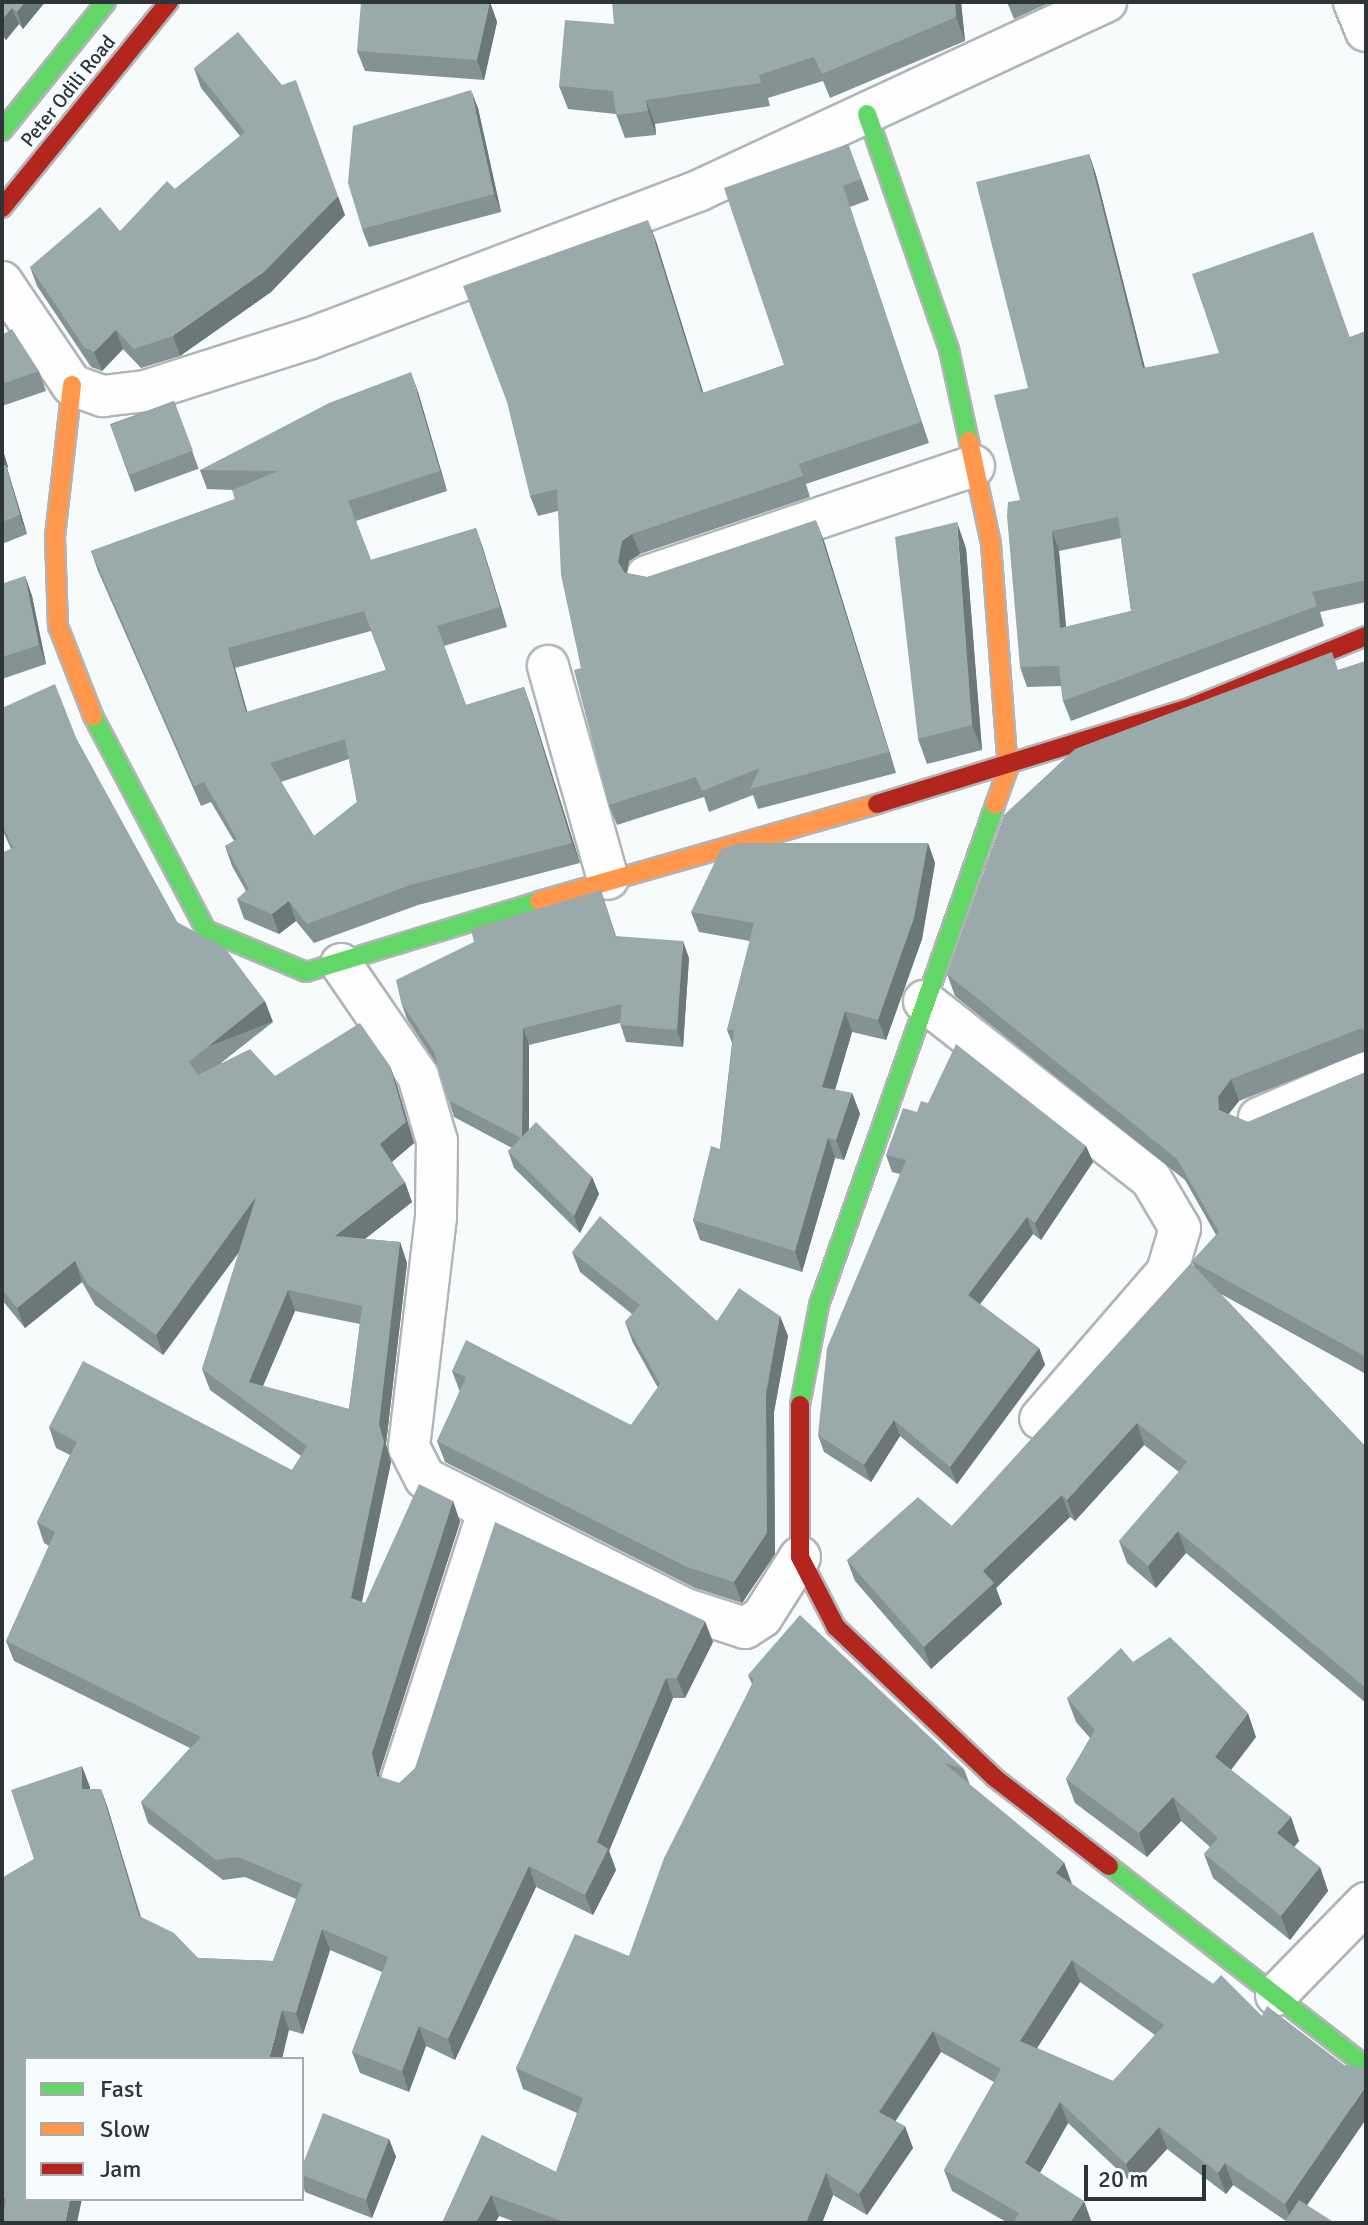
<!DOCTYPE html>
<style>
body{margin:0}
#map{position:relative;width:1368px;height:2225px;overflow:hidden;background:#f8fbfc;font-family:Signika,sans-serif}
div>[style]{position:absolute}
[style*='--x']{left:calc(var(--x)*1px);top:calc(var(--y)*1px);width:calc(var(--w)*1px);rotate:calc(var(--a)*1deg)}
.roads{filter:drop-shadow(2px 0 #b1b5b7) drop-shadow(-2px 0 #b1b5b7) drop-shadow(0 2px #b1b5b7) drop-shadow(0 -2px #b1b5b7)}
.street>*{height:40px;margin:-20px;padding:0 20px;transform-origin:20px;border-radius:20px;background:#fefeff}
.fast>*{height:18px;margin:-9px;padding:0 9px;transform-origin:9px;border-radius:9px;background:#63d668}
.slow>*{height:18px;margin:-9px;padding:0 9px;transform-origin:9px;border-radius:9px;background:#ff974d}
.jam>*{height:18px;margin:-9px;padding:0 9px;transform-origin:9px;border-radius:9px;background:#b3261e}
.wall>*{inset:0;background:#849293;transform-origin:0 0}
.shaded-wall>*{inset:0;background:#6c7778;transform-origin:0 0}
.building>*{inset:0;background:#9aaaab;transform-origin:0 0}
span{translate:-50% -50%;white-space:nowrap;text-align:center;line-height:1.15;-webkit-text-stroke:8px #f6fcfe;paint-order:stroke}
.street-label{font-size:20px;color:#2e3537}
.frame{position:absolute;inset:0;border:4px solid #2e3537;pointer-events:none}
.legend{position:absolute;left:24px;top:2057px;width:280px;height:144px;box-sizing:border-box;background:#f6fcfe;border:2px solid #a6acae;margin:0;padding:10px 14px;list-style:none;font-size:24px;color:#2e3537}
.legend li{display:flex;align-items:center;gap:16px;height:40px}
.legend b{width:40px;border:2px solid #a6acae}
.scale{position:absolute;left:1084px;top:2165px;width:122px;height:36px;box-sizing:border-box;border:4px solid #2e3537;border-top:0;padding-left:10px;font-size:24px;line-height:28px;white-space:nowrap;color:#2e3537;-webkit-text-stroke:6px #f6fcfe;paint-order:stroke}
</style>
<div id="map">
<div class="roads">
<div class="street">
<div style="--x:1354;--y:2;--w:31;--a:68"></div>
<div style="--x:2;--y:282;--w:125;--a:55.8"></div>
<div style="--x:72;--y:385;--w:33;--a:20"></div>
<div style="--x:103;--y:396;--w:42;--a:-6.8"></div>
<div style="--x:145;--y:391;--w:174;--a:-17.7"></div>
<div style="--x:311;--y:338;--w:414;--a:-20.8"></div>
<div style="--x:698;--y:191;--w:450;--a:-24.9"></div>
<div style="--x:647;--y:576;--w:345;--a:-18.6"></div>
<div style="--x:548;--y:666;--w:221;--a:74.3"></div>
<div style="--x:341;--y:964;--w:136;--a:55.5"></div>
<div style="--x:418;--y:1076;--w:68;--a:73.7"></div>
<div style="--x:437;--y:1141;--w:76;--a:90.8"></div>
<div style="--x:436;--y:1217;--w:232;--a:96.7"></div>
<div style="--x:409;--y:1447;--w:35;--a:63"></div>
<div style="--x:425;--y:1478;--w:292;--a:26.7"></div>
<div style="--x:686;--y:1609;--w:62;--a:17.9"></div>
<div style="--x:745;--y:1628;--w:20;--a:-33"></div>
<div style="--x:762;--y:1617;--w:71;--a:-57.7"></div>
<div style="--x:924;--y:1001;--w:288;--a:38.1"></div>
<div style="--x:1151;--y:1179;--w:57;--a:59.4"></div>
<div style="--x:1180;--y:1228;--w:46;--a:106.5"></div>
<div style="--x:1167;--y:1272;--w:194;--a:130.8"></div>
<div style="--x:1259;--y:1118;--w:116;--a:-23.3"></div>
<div style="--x:401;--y:1781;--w:281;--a:-72.1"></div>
<div style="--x:1276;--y:1995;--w:129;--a:-45.6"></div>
</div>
<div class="fast">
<div style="--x:867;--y:114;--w:250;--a:70.8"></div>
<div style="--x:949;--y:350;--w:93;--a:77.6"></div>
<div style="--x:2;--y:131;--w:166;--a:-51.1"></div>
<div style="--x:93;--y:716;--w:242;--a:62.2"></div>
<div style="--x:206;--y:930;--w:108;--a:22.8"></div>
<div style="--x:306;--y:972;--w:244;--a:-16.9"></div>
<div style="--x:800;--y:1405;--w:102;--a:-79.2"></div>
<div style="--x:819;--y:1305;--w:530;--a:-70.61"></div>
<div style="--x:1109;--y:1866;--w:326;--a:37.9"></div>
</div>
<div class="slow">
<div style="--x:72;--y:385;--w:153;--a:96.4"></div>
<div style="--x:55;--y:537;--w:89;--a:88.1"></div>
<div style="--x:58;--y:626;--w:97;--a:68.7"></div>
<div style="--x:969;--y:441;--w:105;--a:77.9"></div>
<div style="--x:991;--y:544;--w:226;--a:85.7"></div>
<div style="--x:1008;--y:769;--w:38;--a:110"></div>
<div style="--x:539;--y:901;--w:352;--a:-16"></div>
</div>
<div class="jam">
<div style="--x:2;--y:208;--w:265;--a:-51"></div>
<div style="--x:877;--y:804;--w:330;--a:-17.1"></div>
<div style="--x:1192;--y:707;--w:188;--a:-22.2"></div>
<div style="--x:800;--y:1405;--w:152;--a:90"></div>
<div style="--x:800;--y:1557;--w:79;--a:62.8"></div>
<div style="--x:836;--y:1627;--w:219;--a:43.5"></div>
<div style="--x:995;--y:1778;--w:144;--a:37.7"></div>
</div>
</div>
<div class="wall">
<div style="clip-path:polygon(2px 2px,45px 2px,23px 29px,19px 24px,6px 40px,2px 36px)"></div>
<div style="clip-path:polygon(490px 2px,497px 22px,484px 80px,365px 71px,357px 51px)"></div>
<div style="clip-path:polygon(961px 2px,965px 41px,830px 98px,823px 81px,768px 98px,770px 106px,655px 124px,656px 135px,625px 138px,616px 114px,568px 109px,559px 86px,614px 24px)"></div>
<div style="clip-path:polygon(1007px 2px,1051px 2px,1014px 19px)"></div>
<div style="clip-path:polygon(194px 68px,345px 215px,271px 292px,180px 356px,141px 368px,123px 349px,102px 371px,91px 367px,37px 286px,30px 267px,120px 231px,175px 189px,240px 136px,201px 88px)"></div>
<div style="clip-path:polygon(478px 108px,501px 212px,369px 247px,362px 229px)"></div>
<div style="clip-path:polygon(848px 144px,869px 200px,850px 207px,929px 443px,806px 484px,810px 497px,640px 554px,629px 561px,627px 573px,647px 577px,824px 541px,896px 773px,758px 809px,753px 795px,709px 812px,704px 797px,617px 825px,609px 805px,581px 668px,558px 511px,538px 516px,530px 496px,656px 241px,703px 393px,784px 365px)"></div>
<div style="clip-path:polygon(evenodd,1089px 154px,1096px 175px,1145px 368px,1350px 337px,1366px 331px,1366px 602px,1320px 612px,1324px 626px,1071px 721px,1063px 701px,1061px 686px,1027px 687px,1020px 667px,1020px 500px,1028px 388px,1089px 154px,1121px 538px,1131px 611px,1066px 627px,1059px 551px,1121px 538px)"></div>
<div style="clip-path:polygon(2px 335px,39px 371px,46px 391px,2px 406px)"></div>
<div style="clip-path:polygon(evenodd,418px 392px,447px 491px,356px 521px,371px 560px,476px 528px,507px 627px,444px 646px,466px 705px,524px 687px,580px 863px,418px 905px,314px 943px,296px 921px,279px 934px,244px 919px,237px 899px,246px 891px,232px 866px,225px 846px,234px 841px,211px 802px,201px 806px,98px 571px,91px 551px,235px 499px,233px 490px,207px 489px,200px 470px,418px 392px,371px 631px,386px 670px,247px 712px,235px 668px,371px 631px,418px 392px,349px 759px,357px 802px,314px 836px,281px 782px,349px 759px)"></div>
<div style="left:174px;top:401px;width:72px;height:68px;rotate:70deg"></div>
<div style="clip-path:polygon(2px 447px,8px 467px,7px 468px,27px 534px,2px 544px)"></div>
<div style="clip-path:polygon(966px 548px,982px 750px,927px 764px,918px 739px)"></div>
<div style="clip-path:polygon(25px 576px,32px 596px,46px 664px,2px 679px,2px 584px)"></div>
<div style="clip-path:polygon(1366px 661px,1366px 1051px,1239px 1101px,1229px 1114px,1248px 1122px,1366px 1072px,1366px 1374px,1221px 1294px,1366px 1447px,1366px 1703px,1186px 1553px,1156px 1588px,1127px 1563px,1119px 1541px,1179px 1472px,1144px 1445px,1075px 1521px,1070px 1517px,996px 1588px,1002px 1604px,931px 1669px,855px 1581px,847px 1560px,952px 1526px,1194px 1266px,1192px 1261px,1216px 1235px,1185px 1180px,955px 996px,947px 974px,1338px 670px)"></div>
<div style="clip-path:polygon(evenodd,2px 708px,77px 740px,177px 922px,273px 1022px,221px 1063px,275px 1076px,390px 1066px,397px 1086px,414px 1143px,392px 1162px,412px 1202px,365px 1239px,400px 1242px,407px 1263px,386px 1444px,391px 1462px,362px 1602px,365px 1603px,453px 1501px,460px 1522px,379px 1774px,380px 1777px,399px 1783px,713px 1642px,685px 1698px,673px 1698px,609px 1851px,616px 1870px,593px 1915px,536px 1887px,455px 2060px,426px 2046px,409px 2092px,360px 2073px,352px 2052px,382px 1972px,330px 1950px,303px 2034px,289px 2030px,26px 2059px,26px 2199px,3px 2214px,2px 1878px,34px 1859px,90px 1787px,90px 1789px,101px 1789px,108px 1809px,141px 1917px,198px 1958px,273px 1961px,296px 1899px,245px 1877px,223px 1880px,148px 1823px,141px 1802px,190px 1748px,14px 1661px,6px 1641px,49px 1546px,44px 1543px,37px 1522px,70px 1455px,56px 1448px,49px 1427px,292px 1470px,301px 1456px,210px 1390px,202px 1369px,240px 1251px,163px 1355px,95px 1305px,82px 1282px,25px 1328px,2px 1300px,2px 853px,11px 849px,2px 829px,2px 708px,295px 1311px,360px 1324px,349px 1409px,263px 1386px,295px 1311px)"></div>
<div style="clip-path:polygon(928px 843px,935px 863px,922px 939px,886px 1040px,852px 1032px,835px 1090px,852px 1093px,860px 1114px,844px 1160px,835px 1158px,802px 1272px,700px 1240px,693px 1220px,720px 1149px,732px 1043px,727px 1030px,750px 941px,699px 932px,691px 912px)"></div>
<div style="clip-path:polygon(601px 890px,616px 936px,689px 958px,683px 1047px,626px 1042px,620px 1023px,529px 1045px,529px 1130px,592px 1177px,599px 1194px,580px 1233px,514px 1168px,508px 1151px,512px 1148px,454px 1117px,438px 1066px,407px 1019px,401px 1002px)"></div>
<div style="clip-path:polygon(1086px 1146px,1093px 1162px,1041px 1240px,1033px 1234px,980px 1304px,1039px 1348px,1045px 1365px,957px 1484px,900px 1436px,871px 1482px,824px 1452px,818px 1435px,900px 1174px,892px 1172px,886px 1155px)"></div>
<div style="clip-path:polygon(572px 1252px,717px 1321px,780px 1316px,788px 1336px,774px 1412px,775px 1554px,742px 1603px,695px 1588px,445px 1462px,437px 1441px,460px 1392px,452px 1371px,631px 1425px,658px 1388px,633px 1343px,625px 1322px,632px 1314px,580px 1272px)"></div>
<div style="clip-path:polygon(1133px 1662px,1256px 1737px,1231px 1770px,1291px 1817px,1299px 1841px,1294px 1847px,1320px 1867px,1328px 1891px,1290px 1940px,1213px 1878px,1204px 1854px,1210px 1847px,1181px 1821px,1147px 1857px,1075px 1803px,1066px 1779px,1090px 1738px,1076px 1722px,1067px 1698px)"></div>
<div style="clip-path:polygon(evenodd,748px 1675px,964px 1769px,970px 1785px,1072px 1884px,1213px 1984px,1262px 2016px,1366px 2119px,1307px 2205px,1286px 2221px,1233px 2185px,1226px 2194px,1167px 2149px,1134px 2185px,1068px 2123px,1040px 2173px,1092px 2223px,1008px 2223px,952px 2191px,944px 2170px,994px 2082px,941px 2052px,895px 2121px,913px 2148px,867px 2215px,833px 2195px,822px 2223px,518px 2223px,499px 2216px,495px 2223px,442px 2223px,482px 2135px,556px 2172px,577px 2113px,523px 2089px,516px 2068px,629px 1956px,752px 1684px,748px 1675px,1080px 1982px,1155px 2035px,1113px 2081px,1037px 2048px,1080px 1982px)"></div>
<div style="clip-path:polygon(389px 2139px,396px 2157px,372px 2218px,305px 2192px,302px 2182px,302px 2166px)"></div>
</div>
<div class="shaded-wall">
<div style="clip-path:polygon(25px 2px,45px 2px,23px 29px,17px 12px)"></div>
<div style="clip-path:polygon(490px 2px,497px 22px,484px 80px,477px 60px)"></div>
<div style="clip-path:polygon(955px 2px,961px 2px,965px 41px,956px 17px)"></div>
<div style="clip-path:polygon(12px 8px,19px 24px,6px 40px,2px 29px,2px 20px)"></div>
<div style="clip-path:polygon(471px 90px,478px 108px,501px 212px,494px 194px)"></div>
<div style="clip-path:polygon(646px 100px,655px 124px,656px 135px,648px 111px)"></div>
<div style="clip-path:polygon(1089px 154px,1096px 175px,1150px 388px,1143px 368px)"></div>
<div style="clip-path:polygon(338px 196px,345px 215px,271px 292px,180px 356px,173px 336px)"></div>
<div style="clip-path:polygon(648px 220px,656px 241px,710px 414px,702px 393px)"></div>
<div style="clip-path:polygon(116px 330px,123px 349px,102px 371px,94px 352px)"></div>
<div style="clip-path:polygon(411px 372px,418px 392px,447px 491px,440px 471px)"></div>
<div style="clip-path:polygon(2px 447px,8px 467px,7px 468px,27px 534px,2px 473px)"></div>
<div style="clip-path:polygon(816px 520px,824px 541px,896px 773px,889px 752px)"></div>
<div style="clip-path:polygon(957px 522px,966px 548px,982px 750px,972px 725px)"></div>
<div style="clip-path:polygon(476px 528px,483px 548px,507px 627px,500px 607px)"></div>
<div style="clip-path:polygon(1052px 531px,1059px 551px,1068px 648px,1060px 628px)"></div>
<div style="clip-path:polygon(632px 534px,640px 554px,629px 561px,625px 583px,618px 562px,622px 541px)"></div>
<div style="clip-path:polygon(25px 576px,32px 596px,46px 664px,39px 645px)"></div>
<div style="clip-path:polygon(228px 648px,235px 668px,253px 732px,246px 712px)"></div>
<div style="clip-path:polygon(524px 687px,531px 707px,580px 863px,572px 843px)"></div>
<div style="clip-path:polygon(928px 843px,935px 863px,922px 939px,886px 1040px,878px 1020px)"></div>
<div style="clip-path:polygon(289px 901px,296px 921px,279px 934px,272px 914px)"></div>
<div style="clip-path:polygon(683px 941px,689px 958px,683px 1047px,677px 1030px)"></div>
<div style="left:265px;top:1001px;width:22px;height:97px;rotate:69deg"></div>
<div style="clip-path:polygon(845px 1011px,852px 1032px,830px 1107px,822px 1087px)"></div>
<div style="clip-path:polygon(523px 1028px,529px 1045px,529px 1154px,522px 1137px)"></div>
<div style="clip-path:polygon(390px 1066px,397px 1086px,414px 1143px,388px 1165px,380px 1144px)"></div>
<div style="clip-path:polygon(1231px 1079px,1239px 1101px,1225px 1118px,1219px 1110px,1218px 1097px)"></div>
<div style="clip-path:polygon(852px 1093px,860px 1114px,844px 1160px,836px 1140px)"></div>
<div style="clip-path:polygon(828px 1138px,835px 1158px,802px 1272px,795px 1251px)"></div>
<div style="clip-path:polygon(1086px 1146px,1093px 1162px,1041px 1240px,1035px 1223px)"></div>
<div style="clip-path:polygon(592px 1177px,599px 1194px,580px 1233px,574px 1216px)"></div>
<div style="clip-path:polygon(405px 1182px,412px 1202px,342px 1257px,335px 1236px)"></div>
<div style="clip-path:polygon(256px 1197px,264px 1218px,163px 1355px,156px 1335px)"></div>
<div style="clip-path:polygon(1027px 1217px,1033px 1234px,974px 1312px,968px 1295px)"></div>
<div style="clip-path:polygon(400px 1242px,407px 1263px,386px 1444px,391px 1462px,358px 1619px,351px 1598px,379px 1424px)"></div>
<div style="clip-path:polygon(75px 1261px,82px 1282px,25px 1328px,17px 1308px)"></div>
<div style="clip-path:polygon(288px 1290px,295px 1311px,256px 1402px,249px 1382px)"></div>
<div style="clip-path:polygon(780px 1316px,788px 1336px,774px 1412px,775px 1554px,742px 1603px,734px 1582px)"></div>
<div style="clip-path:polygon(1039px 1348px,1045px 1365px,957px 1484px,950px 1467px)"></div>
<div style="clip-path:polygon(894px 1420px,900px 1436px,871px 1482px,864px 1465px)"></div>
<div style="clip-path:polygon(1137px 1423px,1144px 1445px,1075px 1521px,1067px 1500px)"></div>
<div style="clip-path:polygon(1062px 1495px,1070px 1517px,996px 1588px,1002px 1604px,931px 1669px,924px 1647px,983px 1571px)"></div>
<div style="clip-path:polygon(453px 1501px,460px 1522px,379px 1774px,385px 1797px,377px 1776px,372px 1753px)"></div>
<div style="clip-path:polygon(1178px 1531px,1186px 1553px,1156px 1588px,1148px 1566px)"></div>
<div style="clip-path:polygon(705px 1621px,713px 1642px,685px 1698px,677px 1678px)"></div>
<div style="clip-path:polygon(666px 1678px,673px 1698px,609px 1851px,616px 1870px,593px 1915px,585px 1895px,597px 1842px)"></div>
<div style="clip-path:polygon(1248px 1713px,1256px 1737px,1223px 1780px,1215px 1757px)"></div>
<div style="clip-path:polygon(82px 1766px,90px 1787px,89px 1809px,82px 1789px)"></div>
<div style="clip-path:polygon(101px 1789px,108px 1809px,146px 1937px,139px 1916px)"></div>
<div style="clip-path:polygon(1173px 1797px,1181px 1821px,1147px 1857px,1139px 1833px)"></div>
<div style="clip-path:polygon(1291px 1817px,1299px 1841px,1286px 1857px,1277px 1833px)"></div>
<div style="clip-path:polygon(1064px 1862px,1072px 1884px,1056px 1873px)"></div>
<div style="clip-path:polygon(529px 1866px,536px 1887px,455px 2060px,448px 2039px)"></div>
<div style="clip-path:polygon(1320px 1867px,1328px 1891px,1290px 1940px,1281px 1916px)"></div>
<div style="clip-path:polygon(322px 1929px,330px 1950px,303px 2034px,296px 2013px)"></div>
<div style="clip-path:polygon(1072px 1960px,1080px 1982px,1028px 2062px,1020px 2041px)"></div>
<div style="clip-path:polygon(282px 2010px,289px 2030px,282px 2059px,269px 2059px)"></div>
<div style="clip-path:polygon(419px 2026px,426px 2046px,409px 2092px,402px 2071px)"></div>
<div style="clip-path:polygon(933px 2031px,941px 2052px,887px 2134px,879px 2112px)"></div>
<div style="clip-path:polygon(1366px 2086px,1366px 2119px,1295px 2223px,1292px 2223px,1285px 2204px)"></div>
<div style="clip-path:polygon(1060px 2102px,1068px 2123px,1033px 2185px,1025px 2163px)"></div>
<div style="clip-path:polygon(905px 2126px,913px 2148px,867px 2215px,859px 2194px)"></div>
<div style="clip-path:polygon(1159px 2127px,1167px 2149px,1134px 2185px,1126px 2164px)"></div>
<div style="clip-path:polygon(389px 2139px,396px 2157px,372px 2218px,366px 2200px)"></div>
<div style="clip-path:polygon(1225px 2163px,1233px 2185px,1226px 2194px,1218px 2173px)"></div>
<div style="clip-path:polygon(826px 2173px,833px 2195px,822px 2223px,806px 2223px)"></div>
<div style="clip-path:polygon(491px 2195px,499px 2216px,495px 2223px,476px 2223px)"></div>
<div style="clip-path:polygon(70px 2199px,82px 2199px,77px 2223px,65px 2223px)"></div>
<div style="clip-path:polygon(1084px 2201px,1092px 2223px,1070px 2223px)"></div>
</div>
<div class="building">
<div style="clip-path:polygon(2px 2px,25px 2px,17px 12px,12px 8px,2px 20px)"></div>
<div style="clip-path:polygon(361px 2px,490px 2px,477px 60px,357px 51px)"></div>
<div style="clip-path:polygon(612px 2px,955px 2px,956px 17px,822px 74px,814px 57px,759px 75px,761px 83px,646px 100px,648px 111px,616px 115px,613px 91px,559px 86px,565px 20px,614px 24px)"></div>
<div style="clip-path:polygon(238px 32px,282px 85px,296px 80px,338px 196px,264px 272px,173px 336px,134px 349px,116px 330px,94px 352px,84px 347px,30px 267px,100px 207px,120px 231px,167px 181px,175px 189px,245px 132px,194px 68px)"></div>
<div style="clip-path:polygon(471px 90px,494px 194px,362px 229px,348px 183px,353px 126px)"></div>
<div style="clip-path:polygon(848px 144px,861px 179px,843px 186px,921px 422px,799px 464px,803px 476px,632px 534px,622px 541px,618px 562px,625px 573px,647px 577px,816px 520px,889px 752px,750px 789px,760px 768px,702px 791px,696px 777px,609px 805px,574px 670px,581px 668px,561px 575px,557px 489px,530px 496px,507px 402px,463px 286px,648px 220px,702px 393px,784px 365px,724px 188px)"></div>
<div style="clip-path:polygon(evenodd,1089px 154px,1143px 368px,1219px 353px,1192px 274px,1313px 232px,1350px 338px,1366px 331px,1366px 580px,1312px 592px,1317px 606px,1063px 701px,1059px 666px,1020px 667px,1007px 516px,1008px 502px,1020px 500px,994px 395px,1028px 388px,976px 182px,1089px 154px,1118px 517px,1131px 611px,1060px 628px,1052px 531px,1118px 517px)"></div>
<div style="clip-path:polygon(12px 329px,39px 371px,2px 384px,2px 335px)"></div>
<div style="clip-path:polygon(evenodd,411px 372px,440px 471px,348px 501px,371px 560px,476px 528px,500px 607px,437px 626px,466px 705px,524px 687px,572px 843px,410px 885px,307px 924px,289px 901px,272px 914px,237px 899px,249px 889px,225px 846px,237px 839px,204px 782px,194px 786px,91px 551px,235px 499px,232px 490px,278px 471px,200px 470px,329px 403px,411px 372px,364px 611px,386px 670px,246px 712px,228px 648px,364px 611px,411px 372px,345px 739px,357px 802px,314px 836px,270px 763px,345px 739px)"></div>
<div style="left:174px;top:401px;width:53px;height:68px;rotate:69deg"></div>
<div style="clip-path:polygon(6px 465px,20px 515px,2px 522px,2px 466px)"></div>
<div style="clip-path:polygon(957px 522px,972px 725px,918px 739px,895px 537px)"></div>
<div style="clip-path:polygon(25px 576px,39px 645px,2px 657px,2px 584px)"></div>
<div style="clip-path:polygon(1332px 652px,1338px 670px,1366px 661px,1366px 1033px,1362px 1028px,1231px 1079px,1218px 1097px,1219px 1110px,1248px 1122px,1366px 1072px,1366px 1357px,1192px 1261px,1219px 1232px,1177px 1159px,947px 974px,1004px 815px,1075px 749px)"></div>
<div style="clip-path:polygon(evenodd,55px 684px,77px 740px,177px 922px,225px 948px,265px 1001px,189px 1062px,198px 1075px,250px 1049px,275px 1076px,360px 1023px,390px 1066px,406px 1122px,380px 1144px,405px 1182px,335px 1236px,400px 1242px,379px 1424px,384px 1442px,351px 1598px,365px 1603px,419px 1484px,453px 1501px,372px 1753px,377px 1776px,399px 1783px,415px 1768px,495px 1522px,705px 1621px,677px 1678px,666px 1678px,597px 1842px,608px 1849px,585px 1895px,529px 1866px,448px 2039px,419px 2026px,402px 2071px,352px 2052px,388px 1957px,322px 1929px,296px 2013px,282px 2010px,269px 2059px,26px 2059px,26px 2199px,70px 2199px,65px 2223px,2px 2223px,6px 2199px,2px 2197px,2px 1878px,34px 1859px,11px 1790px,82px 1766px,82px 1789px,101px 1789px,139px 1916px,174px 1933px,198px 1958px,273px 1961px,302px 1884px,238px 1857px,216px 1860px,141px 1802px,201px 1737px,6px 1641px,55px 1532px,37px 1522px,77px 1442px,49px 1427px,83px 1361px,292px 1470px,307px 1446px,202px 1369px,256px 1197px,156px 1335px,88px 1285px,75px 1261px,17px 1308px,2px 1289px,2px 853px,13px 848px,2px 824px,2px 708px,55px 684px,288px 1290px,362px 1306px,349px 1409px,249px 1382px,288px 1290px)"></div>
<div style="clip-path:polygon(739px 843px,928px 843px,914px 918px,878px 1020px,845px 1011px,822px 1087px,852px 1093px,836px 1140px,828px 1138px,795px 1251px,693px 1220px,711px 1146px,720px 1149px,734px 1030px,727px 1030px,754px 923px,691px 912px,721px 849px)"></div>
<div style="clip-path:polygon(601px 890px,615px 936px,683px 941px,677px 1030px,620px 1025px,622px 1004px,523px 1028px,522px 1137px,536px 1122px,592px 1177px,574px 1216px,508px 1151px,521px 1138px,448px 1100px,434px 1052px,401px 1002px,396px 980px,474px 942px,471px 929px)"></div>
<div style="clip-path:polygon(956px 1044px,1086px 1146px,1035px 1223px,1027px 1217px,968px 1295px,1039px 1348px,950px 1467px,894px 1420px,864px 1465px,818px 1435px,827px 1348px,906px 1160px,886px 1155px,903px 1108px,917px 1112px,921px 1101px,928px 1103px)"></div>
<div style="clip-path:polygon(600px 1216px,717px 1321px,739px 1288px,780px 1316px,766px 1391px,767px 1533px,734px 1582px,687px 1567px,437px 1441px,466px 1377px,452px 1371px,466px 1340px,631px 1425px,660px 1384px,625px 1322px,640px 1305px,572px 1252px)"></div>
<div style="clip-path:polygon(1191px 1263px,1366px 1447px,1366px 1688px,1178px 1531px,1148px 1566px,1119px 1541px,1187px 1462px,1137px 1423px,1067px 1500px,1062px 1495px,983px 1571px,994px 1583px,924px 1647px,847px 1560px,918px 1497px,952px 1526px)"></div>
<div style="clip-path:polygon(evenodd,800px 1615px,964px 1769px,944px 1763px,1064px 1862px,1056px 1873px,1213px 1984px,1221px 1975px,1262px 2016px,1267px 2006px,1344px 2065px,1366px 2068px,1366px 2086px,1285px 2204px,1225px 2163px,1218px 2173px,1159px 2127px,1126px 2164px,1060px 2102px,1025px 2163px,1084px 2201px,1070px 2223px,1013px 2223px,1019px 2213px,944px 2170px,1001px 2069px,933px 2031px,879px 2112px,905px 2126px,859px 2194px,826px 2173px,806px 2223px,567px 2223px,491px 2195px,476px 2223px,442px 2223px,482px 2135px,556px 2172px,583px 2098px,516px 2068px,575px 1934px,629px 1956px,664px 1858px,754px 1680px,748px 1675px,800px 1615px,1072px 1960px,1164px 2025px,1113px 2081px,1020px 2041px,1072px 1960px)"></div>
<div style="clip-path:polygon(1170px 1637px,1248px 1713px,1215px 1757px,1291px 1817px,1277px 1833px,1320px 1867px,1281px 1916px,1204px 1854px,1218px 1838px,1173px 1797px,1139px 1833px,1066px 1779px,1095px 1730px,1067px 1698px,1121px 1648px,1133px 1662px)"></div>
<div style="clip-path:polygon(323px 2113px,389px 2139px,366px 2200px,302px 2175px,302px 2166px)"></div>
<div style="clip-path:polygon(1299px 2200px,1335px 2223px,1284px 2223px)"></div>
</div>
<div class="street-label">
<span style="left:68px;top:91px;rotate:-51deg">Peter Odili Road</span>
</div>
<div class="frame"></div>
<ul class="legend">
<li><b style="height:10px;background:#63d668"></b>Fast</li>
<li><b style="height:10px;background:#ff974d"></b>Slow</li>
<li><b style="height:10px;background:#b3261e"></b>Jam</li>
</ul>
<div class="scale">20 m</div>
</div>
